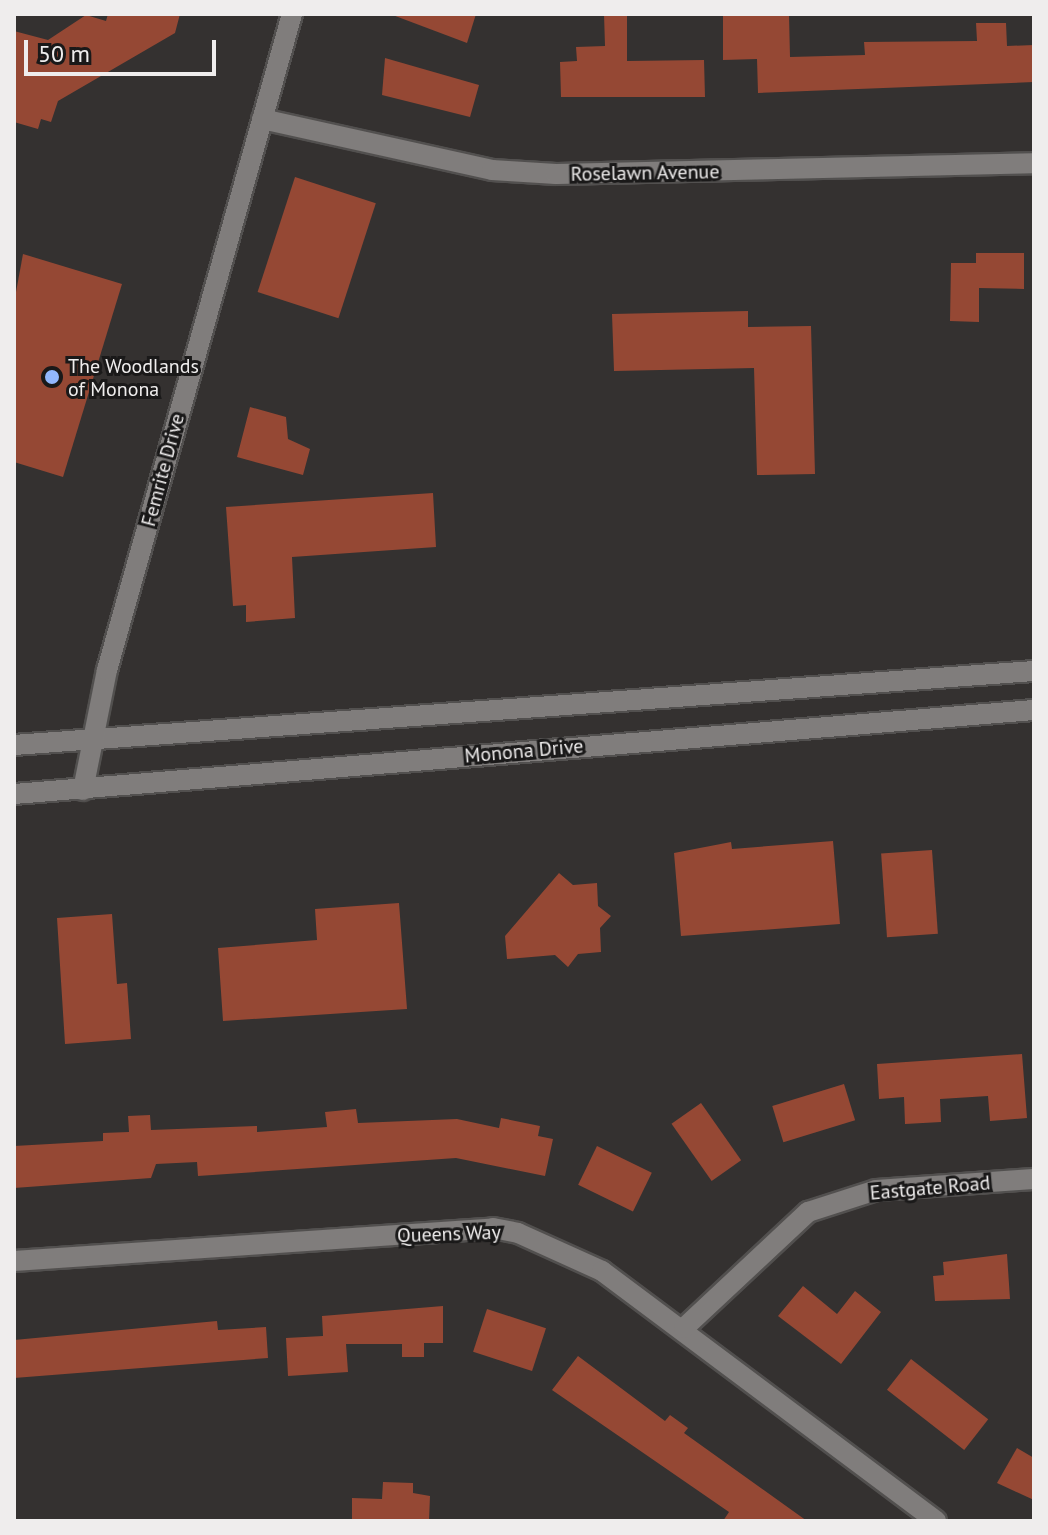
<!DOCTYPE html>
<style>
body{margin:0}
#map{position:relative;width:1048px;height:1535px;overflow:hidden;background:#343130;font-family:"PT Sans",sans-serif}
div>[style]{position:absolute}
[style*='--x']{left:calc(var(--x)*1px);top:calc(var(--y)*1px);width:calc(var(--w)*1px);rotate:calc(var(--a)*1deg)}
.building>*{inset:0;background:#954834;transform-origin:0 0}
.roads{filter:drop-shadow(2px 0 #52504f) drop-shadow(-2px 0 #52504f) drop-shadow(0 2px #52504f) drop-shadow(0 -2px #52504f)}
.minor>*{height:20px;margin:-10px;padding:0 10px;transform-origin:10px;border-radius:10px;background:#807d7c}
.dots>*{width:22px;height:22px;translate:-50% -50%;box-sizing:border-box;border:4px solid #1a1919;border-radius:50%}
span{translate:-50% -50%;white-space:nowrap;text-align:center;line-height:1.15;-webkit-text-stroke:6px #1a1919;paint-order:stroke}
.street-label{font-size:20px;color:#efeded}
.poi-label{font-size:20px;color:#efeded}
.left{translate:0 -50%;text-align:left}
.frame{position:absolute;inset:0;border:16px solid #efeded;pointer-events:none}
.scale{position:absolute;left:24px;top:40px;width:192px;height:36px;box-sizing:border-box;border:4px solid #efeded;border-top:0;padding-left:10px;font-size:24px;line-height:28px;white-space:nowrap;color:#efeded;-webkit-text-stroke:6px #1a1919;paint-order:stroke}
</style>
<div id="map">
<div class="building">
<div style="clip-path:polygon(108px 14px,180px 14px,175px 33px,58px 101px,51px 122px,41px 119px,38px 129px,14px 122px,14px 31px,48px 40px,86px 15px,106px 21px)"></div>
<div style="clip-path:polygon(390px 14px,476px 14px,467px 43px)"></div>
<div style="clip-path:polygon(604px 14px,627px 14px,627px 61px,704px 60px,705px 97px,561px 97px,560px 62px,577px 61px,576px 47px,605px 46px)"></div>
<div style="clip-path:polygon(723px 14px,789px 14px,790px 57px,865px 55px,864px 42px,977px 41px,976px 23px,1006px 23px,1007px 46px,1034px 45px,1034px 82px,758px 93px,757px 59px,723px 60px)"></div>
<div style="clip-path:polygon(385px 58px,479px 85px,470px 117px,382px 95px)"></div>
<div style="left:295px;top:177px;width:85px;height:121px;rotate:18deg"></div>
<div style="clip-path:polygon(976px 253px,1024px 253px,1024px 289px,979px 288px,979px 322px,950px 321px,951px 263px,976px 263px)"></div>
<div style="clip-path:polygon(23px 254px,122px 284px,63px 477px,14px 462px,14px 303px)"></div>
<div style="clip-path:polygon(748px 311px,748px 327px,811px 326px,815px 474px,757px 475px,754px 368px,614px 371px,612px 314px)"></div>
<div style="clip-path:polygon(250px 407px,286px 417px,288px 439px,310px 449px,303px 475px,237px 457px)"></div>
<div style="clip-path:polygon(433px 493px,436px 547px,292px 557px,295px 618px,246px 622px,246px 605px,233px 606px,226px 507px)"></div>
<div style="clip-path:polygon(833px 841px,840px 924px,681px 936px,674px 853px,731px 842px,732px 849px)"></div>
<div style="left:932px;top:850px;width:84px;height:51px;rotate:86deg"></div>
<div style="clip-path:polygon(559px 873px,573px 885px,597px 883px,598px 906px,611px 916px,600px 928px,601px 952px,578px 954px,568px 967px,555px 955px,507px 959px,505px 936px)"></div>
<div style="clip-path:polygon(399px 903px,407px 1009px,223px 1021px,218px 948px,317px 940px,315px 909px)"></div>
<div style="clip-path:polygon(112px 914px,117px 984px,127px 983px,131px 1039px,65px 1044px,57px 918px)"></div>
<div style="clip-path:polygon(1022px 1054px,1027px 1118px,990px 1121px,988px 1096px,940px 1099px,941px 1122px,905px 1124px,904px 1097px,879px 1099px,877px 1064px)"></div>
<div style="left:844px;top:1084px;width:38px;height:75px;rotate:73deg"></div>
<div style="left:701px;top:1103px;width:70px;height:36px;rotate:55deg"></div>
<div style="clip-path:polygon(356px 1109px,358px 1123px,457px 1119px,499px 1128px,501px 1118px,540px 1126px,538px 1136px,553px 1139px,545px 1176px,456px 1158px,198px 1176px,197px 1162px,156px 1164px,151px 1178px,14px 1188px,14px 1146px,103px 1141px,103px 1133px,129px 1132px,128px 1116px,150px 1115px,151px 1130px,257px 1126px,257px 1132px,327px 1127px,325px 1112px)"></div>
<div style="left:597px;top:1146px;width:61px;height:43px;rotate:26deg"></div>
<div style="clip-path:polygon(1007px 1254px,1010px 1299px,935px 1301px,933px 1276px,944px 1275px,943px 1262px)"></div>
<div style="clip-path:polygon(803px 1286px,837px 1314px,855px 1291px,881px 1312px,841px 1364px,778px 1316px)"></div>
<div style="clip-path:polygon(443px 1306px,443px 1343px,424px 1343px,424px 1357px,402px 1357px,402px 1344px,346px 1344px,348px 1372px,288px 1376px,286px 1338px,323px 1336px,322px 1316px)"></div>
<div style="left:487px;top:1309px;width:62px;height:45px;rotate:18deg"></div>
<div style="clip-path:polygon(217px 1321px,218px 1330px,266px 1327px,268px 1358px,14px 1378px,14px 1340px)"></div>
<div style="clip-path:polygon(578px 1356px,665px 1421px,670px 1415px,688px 1428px,684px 1433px,807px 1521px,723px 1521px,729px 1512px,552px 1390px)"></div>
<div style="left:911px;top:1359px;width:98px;height:39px;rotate:38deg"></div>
<div style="clip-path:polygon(1017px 1448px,1034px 1458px,1034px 1500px,997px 1483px)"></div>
<div style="clip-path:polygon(383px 1482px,413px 1483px,413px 1493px,430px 1496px,429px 1521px,352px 1521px,352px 1498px,382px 1499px)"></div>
</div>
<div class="roads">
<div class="minor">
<div style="--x:262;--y:119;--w:236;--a:12.5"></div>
<div style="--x:492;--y:170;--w:64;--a:3.6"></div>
<div style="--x:556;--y:174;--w:478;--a:-1.3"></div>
<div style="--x:14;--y:745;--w:1023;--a:-4.15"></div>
<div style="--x:83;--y:790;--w:122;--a:-78.7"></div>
<div style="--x:107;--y:670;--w:682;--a:-74.25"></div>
<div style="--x:14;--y:794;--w:1023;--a:-4.71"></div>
<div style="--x:14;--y:1261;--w:480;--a:-3.9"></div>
<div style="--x:493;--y:1228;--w:25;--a:11"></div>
<div style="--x:518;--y:1233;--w:92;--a:24.3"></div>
<div style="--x:602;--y:1271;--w:417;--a:36.8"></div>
<div style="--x:684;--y:1328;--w:170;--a:-43.1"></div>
<div style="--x:808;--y:1212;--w:71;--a:-17.9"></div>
<div style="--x:876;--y:1190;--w:158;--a:-4"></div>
</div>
</div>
<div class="dots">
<div style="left:52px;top:377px;background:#92b7fd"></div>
</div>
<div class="street-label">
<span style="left:645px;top:173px;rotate:-1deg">Roselawn Avenue</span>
<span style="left:163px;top:470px;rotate:-75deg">Femrite Drive</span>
<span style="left:524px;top:751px;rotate:-5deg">Monona Drive</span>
<span style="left:930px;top:1188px;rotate:-5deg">Eastgate Road</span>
<span style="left:449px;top:1234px;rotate:-2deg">Queens Way</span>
</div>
<div class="poi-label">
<span class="left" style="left:68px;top:378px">The Woodlands<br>of Monona</span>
</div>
<div class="frame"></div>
<div class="scale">50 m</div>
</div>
